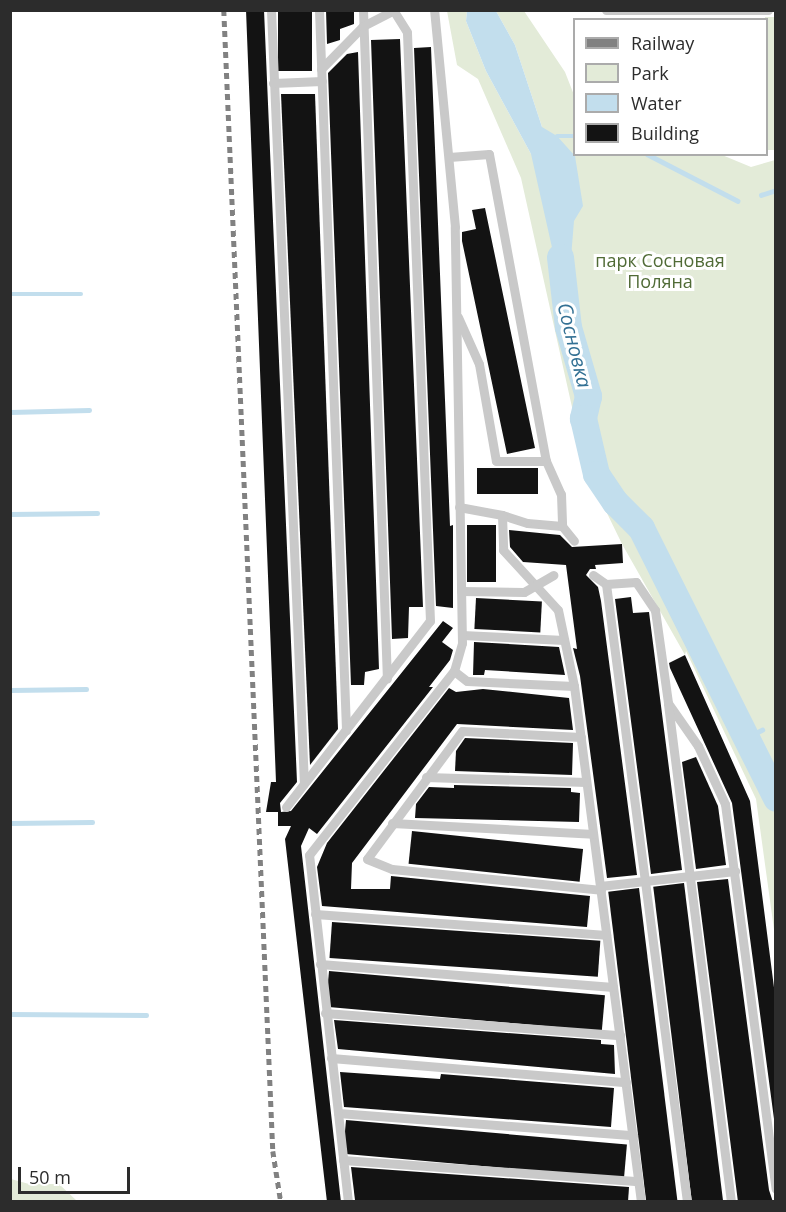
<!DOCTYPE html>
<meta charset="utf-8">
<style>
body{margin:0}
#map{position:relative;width:786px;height:1212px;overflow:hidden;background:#fff;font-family:"Open Sans",sans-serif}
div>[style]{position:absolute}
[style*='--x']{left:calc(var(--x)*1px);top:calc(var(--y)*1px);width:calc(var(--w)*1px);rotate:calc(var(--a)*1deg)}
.green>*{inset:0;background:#e3ebd8;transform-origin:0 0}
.water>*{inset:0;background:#c2deed}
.stream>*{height:4.5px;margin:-2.25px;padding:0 2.25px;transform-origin:2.25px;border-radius:2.25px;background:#c2deed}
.river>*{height:27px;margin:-13.5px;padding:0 13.5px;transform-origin:13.5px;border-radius:13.5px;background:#c2deed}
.building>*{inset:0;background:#131313;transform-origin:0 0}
.service>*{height:9px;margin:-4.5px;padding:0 4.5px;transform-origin:4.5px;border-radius:4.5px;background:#c9c9c9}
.rail>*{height:4.5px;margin-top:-2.25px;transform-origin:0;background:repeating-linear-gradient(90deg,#818181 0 6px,transparent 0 10.5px)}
span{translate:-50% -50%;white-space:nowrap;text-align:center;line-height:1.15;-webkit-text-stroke:6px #fff;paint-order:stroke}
.park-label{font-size:18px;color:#506b36}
.water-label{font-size:20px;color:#347194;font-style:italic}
.frame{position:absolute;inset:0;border:12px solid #2c2c2c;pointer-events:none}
.legend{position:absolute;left:573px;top:18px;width:195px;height:138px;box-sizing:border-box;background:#fff;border:2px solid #ababab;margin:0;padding:8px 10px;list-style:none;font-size:18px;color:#2c2c2c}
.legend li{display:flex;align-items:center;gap:12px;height:30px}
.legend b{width:30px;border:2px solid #ababab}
.scale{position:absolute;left:18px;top:1167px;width:112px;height:27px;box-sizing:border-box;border:3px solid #2c2c2c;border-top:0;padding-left:8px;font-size:18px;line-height:21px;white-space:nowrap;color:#2c2c2c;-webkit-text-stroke:4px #fff;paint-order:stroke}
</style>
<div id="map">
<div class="green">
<div style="clip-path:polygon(447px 11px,467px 11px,466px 21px,486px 71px,531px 154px,542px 127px,515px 45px,496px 11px,524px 11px,565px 72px,574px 95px,574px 154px,722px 155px,751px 167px,775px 160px,775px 937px,756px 799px,686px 651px,685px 655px,622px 544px,586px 470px,521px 178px,478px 79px,457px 65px)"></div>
<div style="left:775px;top:17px;width:133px;height:10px;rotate:90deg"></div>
<div style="clip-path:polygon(11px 1179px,29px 1184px,59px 1184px,77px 1201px,11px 1201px)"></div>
</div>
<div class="water">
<div style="clip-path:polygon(467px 11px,496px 11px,515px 45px,542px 127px,557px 136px,575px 156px,583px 206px,574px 221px,570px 270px,562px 292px,531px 154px,486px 71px,466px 21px)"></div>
</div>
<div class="stream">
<div style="--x:557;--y:136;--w:17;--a:0"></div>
<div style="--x:647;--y:154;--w:102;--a:27.3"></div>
<div style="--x:761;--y:195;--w:16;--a:-18"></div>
<div style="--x:10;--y:294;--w:71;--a:0"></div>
<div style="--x:10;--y:412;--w:79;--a:-1.5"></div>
<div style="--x:10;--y:514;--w:87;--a:-0.7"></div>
<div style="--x:10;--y:690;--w:76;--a:-0.8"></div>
<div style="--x:746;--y:738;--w:18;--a:-27"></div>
<div style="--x:10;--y:823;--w:82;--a:-0.7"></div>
<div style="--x:10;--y:1014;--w:136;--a:0.4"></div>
</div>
<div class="river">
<div style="--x:560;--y:257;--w:70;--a:83.5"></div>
<div style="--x:568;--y:327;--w:72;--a:73.8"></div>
<div style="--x:588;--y:396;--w:23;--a:103"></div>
<div style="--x:583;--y:418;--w:57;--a:76.9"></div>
<div style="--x:596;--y:474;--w:34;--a:56"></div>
<div style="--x:615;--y:502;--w:37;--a:45"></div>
<div style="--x:641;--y:528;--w:302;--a:63.4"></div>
</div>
<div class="building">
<div style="clip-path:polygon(246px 10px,264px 10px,297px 782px,280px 803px,281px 812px,291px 811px,443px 621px,453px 628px,442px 642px,453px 650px,450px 660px,429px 687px,433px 687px,317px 834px,309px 828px,301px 846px,341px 1202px,327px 1202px,285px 839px,291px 826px,278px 826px,278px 812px,266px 812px,271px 782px,276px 782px)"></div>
<div style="left:278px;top:10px;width:34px;height:61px"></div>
<div style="clip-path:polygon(326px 10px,354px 10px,354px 24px,340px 29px,340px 40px,327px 44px)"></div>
<div style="clip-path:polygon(400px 39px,423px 607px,409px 607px,408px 638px,392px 639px,371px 40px)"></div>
<div style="clip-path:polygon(431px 47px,450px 526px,453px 525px,453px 608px,436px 606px,414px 48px)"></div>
<div style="clip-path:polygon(358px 52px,379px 669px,365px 672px,364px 685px,351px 685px,328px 73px,347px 54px)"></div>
<div style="clip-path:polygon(281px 94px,315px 94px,338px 729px,310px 765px)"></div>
<div style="clip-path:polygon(485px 208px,535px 448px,507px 454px,462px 241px,462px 232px,476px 229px,472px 210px)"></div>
<div style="left:477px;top:468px;width:61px;height:26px"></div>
<div style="left:467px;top:525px;width:29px;height:57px"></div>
<div style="clip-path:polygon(509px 530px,560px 535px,572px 547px,622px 544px,623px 563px,595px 565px,596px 569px,590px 569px,586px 575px,598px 587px,601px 601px,637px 875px,607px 878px,580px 676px,573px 648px,577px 649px,566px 565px,523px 562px,510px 547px)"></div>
<div style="clip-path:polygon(631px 597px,633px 613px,649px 612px,682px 870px,651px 874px,615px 599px)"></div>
<div style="left:476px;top:598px;width:66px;height:31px;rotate:3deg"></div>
<div style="clip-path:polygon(474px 642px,559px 647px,565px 675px,485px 670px,484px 675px,473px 675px)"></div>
<div style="clip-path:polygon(685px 655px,750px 801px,776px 1003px,776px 1134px,732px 803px,670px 668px,669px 663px)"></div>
<div style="clip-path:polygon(449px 688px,456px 692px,483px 689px,569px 698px,573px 730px,457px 724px,352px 863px,351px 889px,390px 889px,391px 876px,590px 896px,587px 927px,322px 906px,317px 867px,327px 843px)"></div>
<div style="clip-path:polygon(465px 738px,573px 743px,572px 775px,455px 771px,456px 751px)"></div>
<div style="clip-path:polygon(696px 757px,718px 806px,726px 865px,696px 869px,682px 762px)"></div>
<div style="clip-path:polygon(454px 785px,571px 788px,571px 792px,580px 793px,579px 822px,415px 818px,416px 804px,429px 787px,454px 788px)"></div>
<div style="left:412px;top:831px;width:172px;height:33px;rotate:6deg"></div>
<div style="clip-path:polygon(728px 879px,769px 1190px,773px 1202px,738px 1202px,697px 882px)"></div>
<div style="left:684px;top:883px;width:321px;height:31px;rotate:83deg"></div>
<div style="left:639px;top:888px;width:317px;height:31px;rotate:83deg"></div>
<div style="left:332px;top:922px;width:269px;height:36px;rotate:4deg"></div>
<div style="left:329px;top:971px;width:277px;height:36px;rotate:5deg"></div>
<div style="clip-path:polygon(334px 1020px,601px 1040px,601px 1044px,614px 1045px,615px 1074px,338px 1049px)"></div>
<div style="clip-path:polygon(340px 1072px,440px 1079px,441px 1074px,614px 1088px,611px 1127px,344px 1107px)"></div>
<div style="left:346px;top:1120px;width:282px;height:34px;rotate:5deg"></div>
<div style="clip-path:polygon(351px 1167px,629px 1187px,628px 1202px,355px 1200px)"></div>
</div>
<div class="service">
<div style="--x:271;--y:10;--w:774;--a:87.56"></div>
<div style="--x:319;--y:10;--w:721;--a:87.85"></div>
<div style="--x:363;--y:10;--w:669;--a:87.95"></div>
<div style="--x:606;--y:10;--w:162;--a:0"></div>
<div style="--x:321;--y:69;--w:60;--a:-45.7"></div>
<div style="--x:363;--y:26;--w:35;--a:-27"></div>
<div style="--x:273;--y:83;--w:49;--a:-2.3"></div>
<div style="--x:449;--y:157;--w:40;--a:-4.3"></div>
<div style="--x:489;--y:154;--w:312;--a:79.5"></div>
<div style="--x:546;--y:461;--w:36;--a:66"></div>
<div style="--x:561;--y:494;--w:32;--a:88"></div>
<div style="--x:562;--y:526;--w:35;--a:-175"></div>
<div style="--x:527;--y:523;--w:26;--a:-162"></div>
<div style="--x:458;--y:317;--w:51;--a:65.9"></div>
<div style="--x:479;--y:364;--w:98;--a:80.1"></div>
<div style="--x:496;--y:461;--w:50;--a:0"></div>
<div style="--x:459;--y:507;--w:44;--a:10.5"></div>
<div style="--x:502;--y:515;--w:35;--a:88"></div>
<div style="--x:503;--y:550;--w:81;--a:47.5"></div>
<div style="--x:558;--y:610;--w:78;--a:78.1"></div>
<div style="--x:574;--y:686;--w:520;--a:82.6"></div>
<div style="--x:562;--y:526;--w:19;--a:51"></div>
<div style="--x:593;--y:575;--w:16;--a:35"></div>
<div style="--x:606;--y:584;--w:623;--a:82.53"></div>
<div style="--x:606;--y:584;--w:30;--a:-4"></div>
<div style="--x:636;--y:582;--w:34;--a:56"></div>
<div style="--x:655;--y:610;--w:94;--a:82"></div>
<div style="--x:668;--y:703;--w:52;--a:55.1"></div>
<div style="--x:698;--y:746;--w:64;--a:65"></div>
<div style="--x:725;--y:804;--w:388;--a:82.5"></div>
<div style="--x:461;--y:591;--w:63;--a:0.9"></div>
<div style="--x:524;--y:592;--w:34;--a:-30"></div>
<div style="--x:462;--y:635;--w:102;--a:2.8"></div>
<div style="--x:454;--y:671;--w:16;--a:38"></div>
<div style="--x:467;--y:681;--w:107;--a:2.7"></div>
<div style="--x:668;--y:704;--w:502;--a:82.79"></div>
<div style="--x:581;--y:737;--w:119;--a:-177.1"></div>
<div style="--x:462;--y:731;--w:159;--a:126.6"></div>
<div style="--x:367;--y:859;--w:27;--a:22"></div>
<div style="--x:392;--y:869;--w:210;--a:5.7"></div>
<div style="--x:426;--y:777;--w:160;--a:1.8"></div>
<div style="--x:286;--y:807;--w:235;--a:-52.3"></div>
<div style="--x:430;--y:621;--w:589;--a:-92.24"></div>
<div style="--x:407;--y:32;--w:25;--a:-122"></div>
<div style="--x:392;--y:823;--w:201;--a:3.1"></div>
<div style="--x:600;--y:886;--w:136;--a:-6.3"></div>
<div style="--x:315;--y:914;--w:292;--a:4.1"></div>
<div style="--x:320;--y:964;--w:294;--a:4.5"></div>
<div style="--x:325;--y:1013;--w:296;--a:4.3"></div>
<div style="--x:331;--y:1058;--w:296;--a:4.7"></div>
<div style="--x:338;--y:1113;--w:296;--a:4.3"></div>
<div style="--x:343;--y:1160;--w:296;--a:4.1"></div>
<div style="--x:348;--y:1202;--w:349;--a:-96.4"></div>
<div style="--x:309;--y:855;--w:234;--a:-51.8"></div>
<div style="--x:454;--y:671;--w:29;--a:-74"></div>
<div style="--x:462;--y:643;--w:416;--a:-91"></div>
<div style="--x:455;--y:227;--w:218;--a:-95.5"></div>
</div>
<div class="rail">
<div style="--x:224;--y:10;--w:1142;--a:87.54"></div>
<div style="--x:273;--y:1151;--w:52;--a:81.1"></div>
</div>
<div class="park-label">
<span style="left:660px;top:271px">парк Сосновая<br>Поляна</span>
</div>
<div class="water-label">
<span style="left:575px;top:345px;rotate:76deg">Сосновка</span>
</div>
<div class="frame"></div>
<ul class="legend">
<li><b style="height:8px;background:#818181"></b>Railway</li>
<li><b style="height:16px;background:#e3ebd8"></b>Park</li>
<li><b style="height:16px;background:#c2deed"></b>Water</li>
<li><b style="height:16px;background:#131313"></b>Building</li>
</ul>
<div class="scale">50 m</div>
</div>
